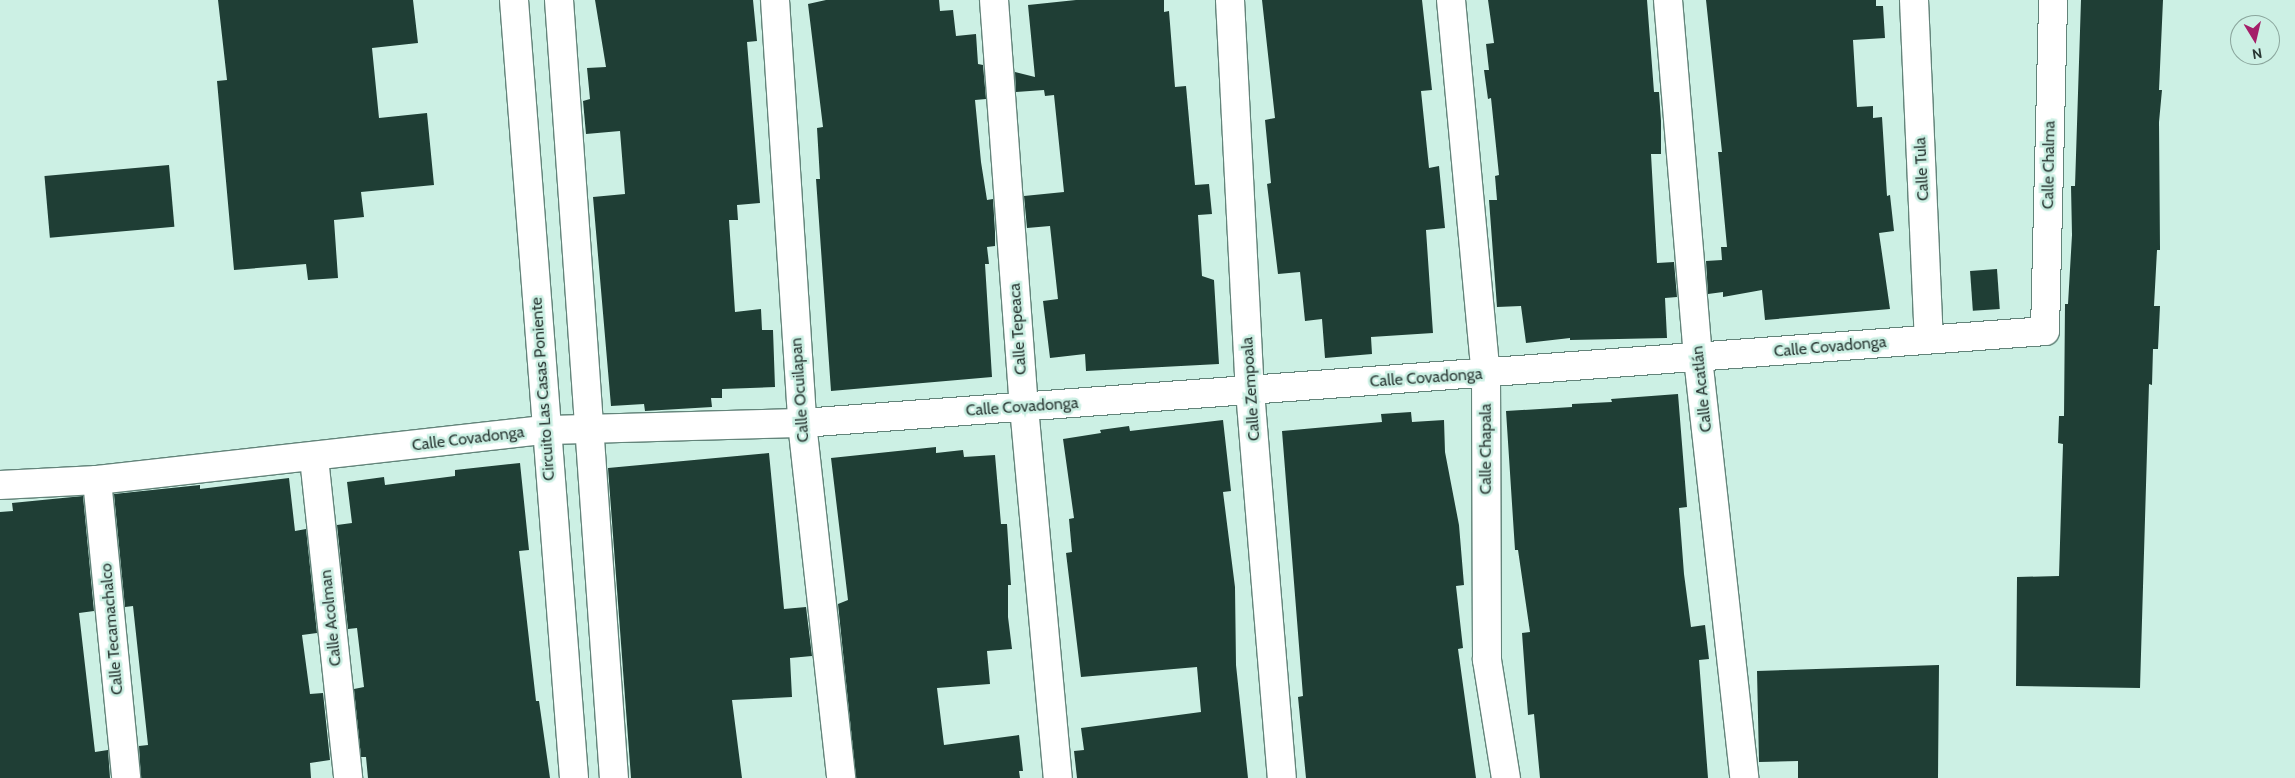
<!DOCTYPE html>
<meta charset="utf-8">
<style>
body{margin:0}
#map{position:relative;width:2295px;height:778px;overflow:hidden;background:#ccf0e4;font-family:Cabin,sans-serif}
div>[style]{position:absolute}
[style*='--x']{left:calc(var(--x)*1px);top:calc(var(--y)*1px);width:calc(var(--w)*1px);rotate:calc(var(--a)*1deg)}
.building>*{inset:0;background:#1f3e35;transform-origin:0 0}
.roads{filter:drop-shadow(1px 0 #63847a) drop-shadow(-1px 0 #63847a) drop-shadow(0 1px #63847a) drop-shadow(0 -1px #63847a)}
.street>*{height:28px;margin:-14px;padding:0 14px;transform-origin:14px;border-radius:14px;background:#fff}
.secondary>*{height:28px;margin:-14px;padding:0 14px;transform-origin:14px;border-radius:14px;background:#fff}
span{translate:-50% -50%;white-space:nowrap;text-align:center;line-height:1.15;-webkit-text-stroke:5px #ccf0e4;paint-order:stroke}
.street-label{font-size:16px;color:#293733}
.north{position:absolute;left:2230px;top:15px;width:50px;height:50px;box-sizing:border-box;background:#ccf0e4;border:1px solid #8ba69d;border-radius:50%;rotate:171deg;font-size:14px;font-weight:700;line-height:20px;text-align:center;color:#293733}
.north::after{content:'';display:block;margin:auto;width:18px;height:22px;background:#a51f69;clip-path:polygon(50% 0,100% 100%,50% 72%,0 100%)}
</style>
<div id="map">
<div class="building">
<div style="clip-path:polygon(218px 0,413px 0,418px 43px,372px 48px,379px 118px,427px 113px,434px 185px,361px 192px,364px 217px,334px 220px,338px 278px,308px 280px,306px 264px,234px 270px,217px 81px,227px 80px)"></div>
<div style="clip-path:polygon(595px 0,753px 0,757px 41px,747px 42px,760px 203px,737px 205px,738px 220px,729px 220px,735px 312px,761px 309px,762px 330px,773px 330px,775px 387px,722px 389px,722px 398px,711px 398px,712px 407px,645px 411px,644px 404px,611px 406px,593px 197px,625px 194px,620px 131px,586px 134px,583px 101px,590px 99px,587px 68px,606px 67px)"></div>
<div style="clip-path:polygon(826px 0,939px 0,940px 11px,953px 10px,956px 36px,976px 34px,978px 64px,983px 65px,986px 99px,975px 100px,981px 162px,987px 200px,993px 199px,995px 232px,995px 246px,987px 247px,989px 264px,985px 264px,992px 377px,831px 391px,816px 179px,820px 179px,817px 128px,823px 127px,808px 4px)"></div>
<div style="clip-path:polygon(1076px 0,1164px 0,1164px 12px,1169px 11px,1175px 87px,1186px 86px,1195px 185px,1209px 184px,1212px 214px,1198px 215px,1202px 276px,1214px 280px,1219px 364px,1086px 371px,1085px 354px,1050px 358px,1043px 301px,1058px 299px,1050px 226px,1027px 228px,1024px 196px,1064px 192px,1054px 95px,1045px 96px,1044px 90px,1016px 92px,1015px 72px,1035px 77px,1028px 5px)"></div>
<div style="clip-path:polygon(1262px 0,1422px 0,1432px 90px,1421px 91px,1429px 168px,1439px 166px,1445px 228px,1426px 230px,1433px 333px,1371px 337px,1372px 354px,1325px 358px,1322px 319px,1305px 321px,1300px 272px,1278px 274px,1267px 184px,1271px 183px,1265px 120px,1275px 118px)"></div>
<div style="clip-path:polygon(1488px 0,1647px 0,1654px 92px,1659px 92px,1661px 121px,1661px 154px,1651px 154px,1657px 263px,1674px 262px,1677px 297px,1665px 298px,1667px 338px,1570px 340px,1570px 338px,1526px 343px,1521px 306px,1497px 307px,1489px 200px,1497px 200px,1495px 176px,1499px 175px,1491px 98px,1488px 99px,1484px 70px,1489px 70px,1486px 44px,1494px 43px)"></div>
<div style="clip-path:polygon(1706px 0,1876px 0,1876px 6px,1883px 6px,1885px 38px,1853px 40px,1857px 107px,1873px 106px,1873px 118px,1882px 117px,1887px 196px,1890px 195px,1894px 231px,1879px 233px,1890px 309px,1765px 320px,1762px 290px,1723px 297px,1723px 292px,1708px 294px,1706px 261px,1722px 260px,1721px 247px,1727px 247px,1718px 152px,1722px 152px)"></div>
<div style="clip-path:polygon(2081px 0,2163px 0,2159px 90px,2162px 90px,2159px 122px,2160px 250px,2157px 250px,2154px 306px,2160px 306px,2158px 349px,2153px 349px,2152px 385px,2149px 384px,2140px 688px,2016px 686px,2017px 577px,2059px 576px,2063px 444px,2058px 443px,2059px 416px,2064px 416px,2065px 304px,2068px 304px,2072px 235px,2071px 186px,2075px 186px)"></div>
<div style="left:169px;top:165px;width:62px;height:125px;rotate:85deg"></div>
<div style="left:1997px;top:269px;width:40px;height:27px;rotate:86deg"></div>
<div style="clip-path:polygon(1678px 394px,1687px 507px,1679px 508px,1684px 574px,1691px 627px,1705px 625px,1709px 659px,1699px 660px,1708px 778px,1540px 778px,1534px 714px,1528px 715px,1522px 633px,1530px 632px,1518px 550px,1515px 550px,1506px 411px,1572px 407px,1572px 404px,1612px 402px,1611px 399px)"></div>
<div style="clip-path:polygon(1411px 412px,1412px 422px,1444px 420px,1445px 452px,1459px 525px,1464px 585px,1456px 586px,1463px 648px,1458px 649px,1476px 778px,1306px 778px,1298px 697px,1303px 696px,1282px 431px,1382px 422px,1381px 414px)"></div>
<div style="clip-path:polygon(1223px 420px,1231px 491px,1223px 492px,1235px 587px,1236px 665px,1248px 778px,1077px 778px,1074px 751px,1084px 750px,1081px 728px,1201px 712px,1197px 667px,1081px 677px,1066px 553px,1072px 552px,1069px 519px,1074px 518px,1063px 439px,1101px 433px,1100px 430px,1129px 426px,1130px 431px)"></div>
<div style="clip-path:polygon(936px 447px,936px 453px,963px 450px,964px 457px,995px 455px,1001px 524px,1007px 524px,1011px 585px,1008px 585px,1008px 617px,1012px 649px,987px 651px,990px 684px,937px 688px,944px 745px,1019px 735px,1023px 771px,1019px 771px,1020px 778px,856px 778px,838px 604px,848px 600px,831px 458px)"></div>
<div style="clip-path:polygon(769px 453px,784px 609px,806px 607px,812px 656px,790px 658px,792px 697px,732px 700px,742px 778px,631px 778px,608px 468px)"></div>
<div style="clip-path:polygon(520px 463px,529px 550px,519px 551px,536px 701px,539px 701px,550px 778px,368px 778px,366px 757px,361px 757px,354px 689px,364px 687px,357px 628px,348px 629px,337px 525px,352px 523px,347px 482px,384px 477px,385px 485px,455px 476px,455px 470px)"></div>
<div style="clip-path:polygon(289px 478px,295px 531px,306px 529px,317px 633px,302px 635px,310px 694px,323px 693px,330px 760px,310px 763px,311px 778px,141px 778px,139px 746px,148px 745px,133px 606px,125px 607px,114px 494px,200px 485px,200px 489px)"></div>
<div style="clip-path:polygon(83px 496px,94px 611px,79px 613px,95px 752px,108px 750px,110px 778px,0 778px,0 512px,13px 511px,12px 503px)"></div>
<div style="clip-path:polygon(1939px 665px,1938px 778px,1798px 778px,1798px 761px,1759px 762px,1757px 671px)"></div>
</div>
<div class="roads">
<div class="street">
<div style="--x:775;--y:0;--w:424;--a:86.3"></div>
<div style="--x:802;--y:423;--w:357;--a:83.7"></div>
<div style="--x:994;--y:0;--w:408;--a:85.8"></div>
<div style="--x:1024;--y:407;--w:373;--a:84.8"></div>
<div style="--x:1230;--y:0;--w:392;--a:87.1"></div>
<div style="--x:1250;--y:391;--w:388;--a:85.3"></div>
<div style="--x:1451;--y:0;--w:376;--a:84.7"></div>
<div style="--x:1486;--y:374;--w:286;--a:89.8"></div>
<div style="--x:1487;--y:660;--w:120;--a:80.9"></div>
<div style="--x:1668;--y:0;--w:359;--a:85.2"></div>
<div style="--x:1698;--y:358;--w:423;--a:83.7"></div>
<div style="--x:1914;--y:0;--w:339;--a:87.5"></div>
<div style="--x:314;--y:458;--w:322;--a:83.9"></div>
<div style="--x:97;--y:480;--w:299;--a:84.4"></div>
<div style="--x:0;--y:485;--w:97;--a:-3"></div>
<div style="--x:97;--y:480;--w:452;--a:-6.4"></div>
<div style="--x:546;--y:430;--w:256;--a:-1.6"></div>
<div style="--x:802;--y:423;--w:1246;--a:-4.23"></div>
<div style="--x:2045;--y:331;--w:331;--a:-88.6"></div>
</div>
<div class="secondary">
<div style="--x:514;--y:0;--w:780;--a:85.59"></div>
<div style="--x:559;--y:0;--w:780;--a:85.96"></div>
</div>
</div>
<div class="street-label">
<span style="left:2049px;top:165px;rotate:-89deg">Calle Chalma</span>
<span style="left:1922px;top:169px;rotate:-93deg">Calle Tula</span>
<span style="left:1018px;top:329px;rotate:-94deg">Calle Tepeaca</span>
<span style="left:1830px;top:347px;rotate:-5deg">Calle Covadonga</span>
<span style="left:1426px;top:378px;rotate:-4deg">Calle Covadonga</span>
<span style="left:543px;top:389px;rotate:-94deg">Circuito Las Casas Poniente</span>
<span style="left:1251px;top:389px;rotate:-94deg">Calle Zempoala</span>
<span style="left:1702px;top:389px;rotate:-96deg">Calle Acatlán</span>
<span style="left:800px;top:390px;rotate:-94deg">Calle Ocuilapan</span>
<span style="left:1022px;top:407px;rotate:-4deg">Calle Covadonga</span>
<span style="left:468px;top:439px;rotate:-7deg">Calle Covadonga</span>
<span style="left:1486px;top:449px;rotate:-90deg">Calle Chapala</span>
<span style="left:331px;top:618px;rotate:-96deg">Calle Acolman</span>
<span style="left:112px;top:629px;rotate:-95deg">Calle Tecamachalco</span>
</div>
<div class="north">N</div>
</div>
